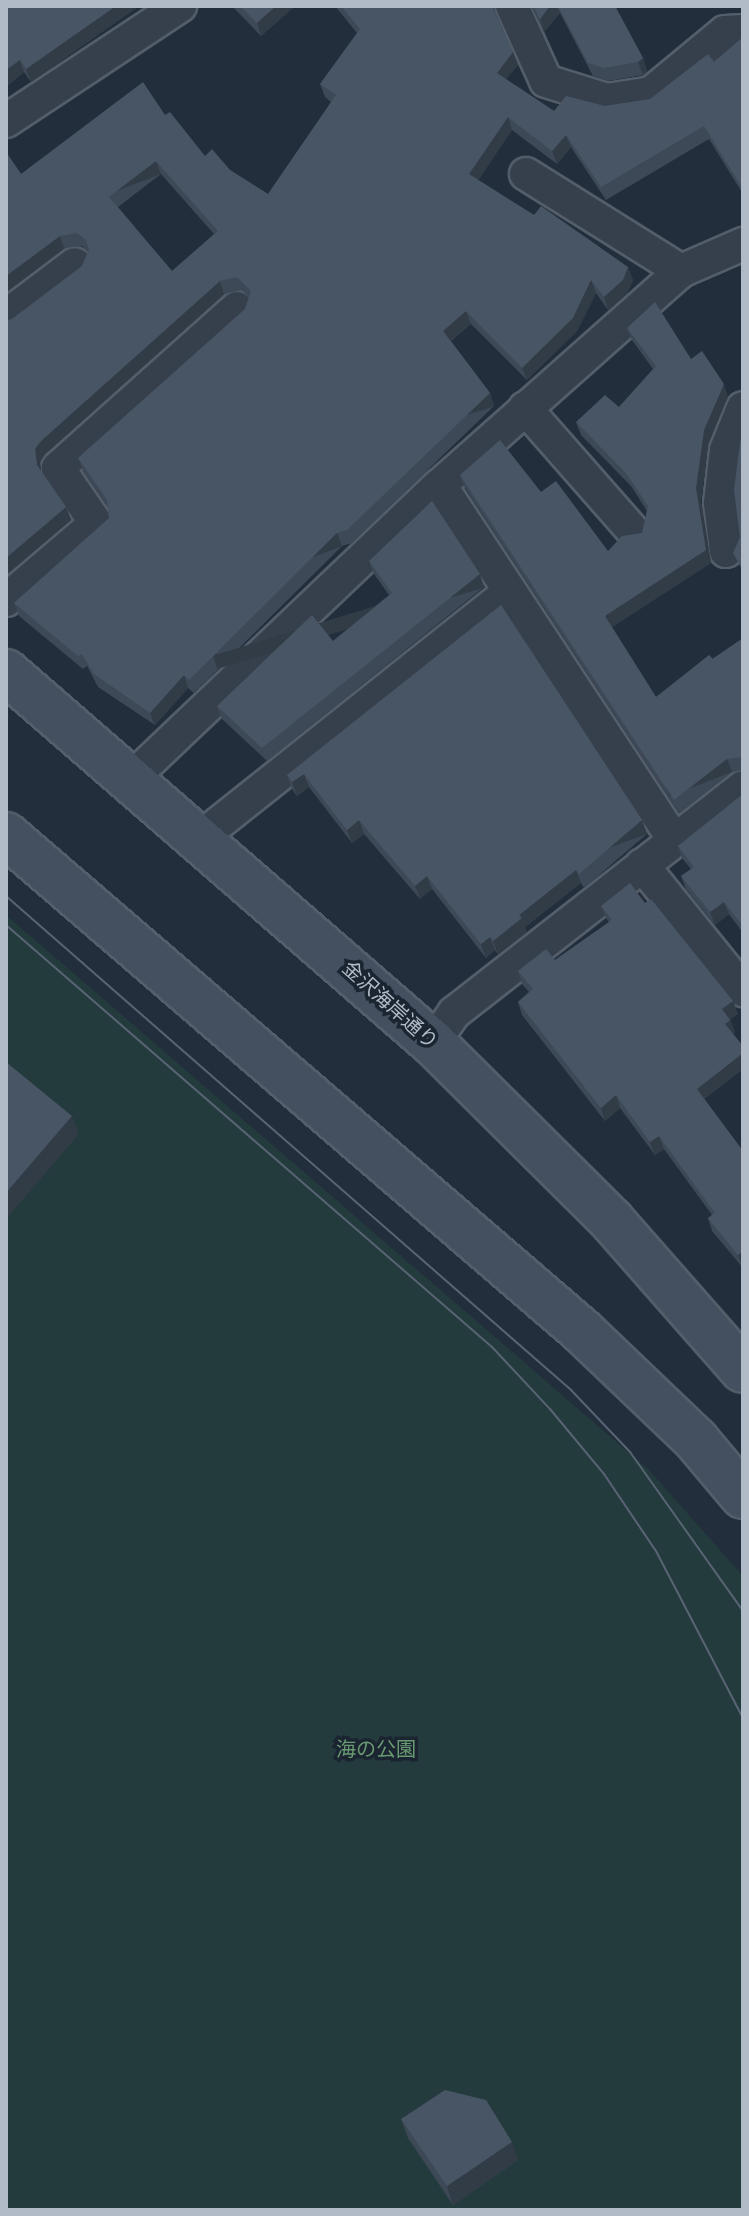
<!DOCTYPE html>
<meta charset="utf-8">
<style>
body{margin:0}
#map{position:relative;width:749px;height:2216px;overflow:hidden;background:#222e3c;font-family:Inter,"Noto Sans JP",sans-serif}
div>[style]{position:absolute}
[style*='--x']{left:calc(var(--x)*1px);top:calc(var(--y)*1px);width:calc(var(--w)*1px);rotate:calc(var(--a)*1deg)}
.green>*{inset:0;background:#243b3d}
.roads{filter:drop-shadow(2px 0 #545e6a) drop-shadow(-2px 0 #545e6a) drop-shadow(0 2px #545e6a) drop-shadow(0 -2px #545e6a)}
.street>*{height:32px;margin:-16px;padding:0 16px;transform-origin:16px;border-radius:16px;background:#36404c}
.secondary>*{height:44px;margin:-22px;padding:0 22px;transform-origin:22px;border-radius:22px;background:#444f5f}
.tram>*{height:2px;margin:-1px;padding:0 1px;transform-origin:1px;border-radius:1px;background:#586473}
.wall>*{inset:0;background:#3e4957}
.shaded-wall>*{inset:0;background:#323c47;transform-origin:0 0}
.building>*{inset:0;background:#485565}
span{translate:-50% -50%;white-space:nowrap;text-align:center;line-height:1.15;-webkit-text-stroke:7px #1b2531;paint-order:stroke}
.street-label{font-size:20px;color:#b1bbc8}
.park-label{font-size:20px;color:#689971}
.frame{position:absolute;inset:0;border:8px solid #b1bbc8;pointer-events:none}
</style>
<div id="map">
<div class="green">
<div style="clip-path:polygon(6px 915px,649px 1470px,743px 1576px,743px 2210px,6px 2210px)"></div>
</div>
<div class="roads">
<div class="street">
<div style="--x:512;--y:6;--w:82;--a:65.6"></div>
<div style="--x:546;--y:81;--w:64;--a:17.3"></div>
<div style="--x:607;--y:100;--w:45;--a:-9"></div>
<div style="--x:651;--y:93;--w:96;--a:-39.5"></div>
<div style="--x:725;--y:32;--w:18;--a:-3"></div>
<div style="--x:6;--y:121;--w:209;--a:-33.5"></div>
<div style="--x:526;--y:174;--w:183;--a:32"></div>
<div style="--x:6;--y:316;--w:86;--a:-37"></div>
<div style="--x:525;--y:408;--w:165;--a:48.7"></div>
<div style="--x:440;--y:485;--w:425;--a:56.6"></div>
<div style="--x:726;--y:551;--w:48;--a:-97.1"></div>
<div style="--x:720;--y:503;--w:53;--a:-83.5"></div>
<div style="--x:726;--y:450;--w:45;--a:-68"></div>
<div style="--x:6;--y:600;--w:118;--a:-40.5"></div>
<div style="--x:96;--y:523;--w:67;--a:-124.6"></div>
<div style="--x:58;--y:468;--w:240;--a:-41.8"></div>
<div style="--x:132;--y:778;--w:425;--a:-43.6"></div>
<div style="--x:440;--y:485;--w:322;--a:-41.6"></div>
<div style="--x:681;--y:271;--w:68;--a:-23.5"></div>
<div style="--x:200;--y:838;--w:396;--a:-38.5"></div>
<div style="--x:642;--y:865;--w:161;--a:51.1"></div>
<div style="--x:433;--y:1043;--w:37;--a:-55"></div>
<div style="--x:454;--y:1013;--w:367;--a:-38"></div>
</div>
<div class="secondary">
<div style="--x:6;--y:672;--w:566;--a:40.99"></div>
<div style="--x:433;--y:1043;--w:252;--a:44.8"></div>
<div style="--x:612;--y:1221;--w:198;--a:48.7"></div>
<div style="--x:6;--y:835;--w:760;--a:40.73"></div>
<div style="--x:582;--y:1331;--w:158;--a:43.7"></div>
<div style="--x:696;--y:1440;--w:73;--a:50"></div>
</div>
</div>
<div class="tram">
<div style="--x:6;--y:896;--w:751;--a:41.16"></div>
<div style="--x:571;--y:1390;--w:86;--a:46.4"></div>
<div style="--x:630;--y:1452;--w:195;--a:54.6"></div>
<div style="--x:6;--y:925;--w:644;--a:40.97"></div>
<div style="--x:492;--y:1347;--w:85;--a:46.9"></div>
<div style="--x:550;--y:1409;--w:85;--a:50.3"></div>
<div style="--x:604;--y:1474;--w:93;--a:56"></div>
<div style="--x:656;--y:1551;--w:188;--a:62.5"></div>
</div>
<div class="wall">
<div style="clip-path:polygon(6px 6px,139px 6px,31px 82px,24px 72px,6px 87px)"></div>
<div style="clip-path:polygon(232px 6px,295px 6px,261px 36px)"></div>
<div style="clip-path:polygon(evenodd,335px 6px,495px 6px,495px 11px,518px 65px,506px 79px,554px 111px,605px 106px,650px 99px,714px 62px,743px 37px,743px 194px,709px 139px,606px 200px,571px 147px,557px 164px,512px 130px,478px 180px,534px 215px,628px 267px,633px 280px,627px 293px,608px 310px,596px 293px,577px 331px,527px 380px,471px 324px,451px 341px,490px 393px,494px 406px,352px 543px,342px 546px,194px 693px,188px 688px,155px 725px,98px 687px,87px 666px,83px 669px,19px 616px,14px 603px,109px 518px,108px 507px,83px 471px,78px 458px,245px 309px,249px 297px,242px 290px,224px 294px,45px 454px,40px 462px,41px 471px,66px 507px,71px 520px,6px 575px,12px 319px,82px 266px,88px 252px,82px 246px,64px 248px,6px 292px,6px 152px,21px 174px,165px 115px,205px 156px,230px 170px,268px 194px,331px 102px,325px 97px,320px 84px,357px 33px,335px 6px,161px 174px,214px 234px,172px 271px,118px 207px,161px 174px)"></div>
<div style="clip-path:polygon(531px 6px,615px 6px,643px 58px,647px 71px,643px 75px,608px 81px,593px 76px,560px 13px,544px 32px)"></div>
<div style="clip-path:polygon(627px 328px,691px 359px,728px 397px,708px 443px,701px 501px,711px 563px,612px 627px,656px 697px,743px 638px,743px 770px,732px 772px,679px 813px,465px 488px,460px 475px,541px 492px,608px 551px,642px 533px,647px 511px,631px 486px,581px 435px,576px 422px,619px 407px,653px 369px,632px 340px)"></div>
<div style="clip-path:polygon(369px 561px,484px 587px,267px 761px,222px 719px,217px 706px,333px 641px,389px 595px,374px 574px)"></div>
<div style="clip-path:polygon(501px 605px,647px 834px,584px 888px,581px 883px,525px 927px,527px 932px,498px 954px,495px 950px,486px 958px,432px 889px,420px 899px,364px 834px,352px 843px,309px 787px,297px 796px,292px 789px,287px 775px)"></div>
<div style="clip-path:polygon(743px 794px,743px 933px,729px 914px,715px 925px,686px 889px,681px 876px,691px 869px,682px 858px,678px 846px)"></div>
<div style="clip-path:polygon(645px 903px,738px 1014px,730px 1019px,735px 1033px,733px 1034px,743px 1069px,704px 1099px,743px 1151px,743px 1268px,712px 1231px,708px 1218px,712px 1215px,664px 1149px,655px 1155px,620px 1108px,605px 1121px,522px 1015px,518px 1002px,529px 992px,522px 984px,518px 971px,555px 960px,609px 922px,606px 918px,601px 906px)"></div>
<div style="clip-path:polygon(401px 2119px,518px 2160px,453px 2205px,408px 2138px)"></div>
</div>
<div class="shaded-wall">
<div style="clip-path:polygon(116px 6px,139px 6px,31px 82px,26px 69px)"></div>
<div style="clip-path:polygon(276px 6px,295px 6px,261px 36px,257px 23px)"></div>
<div style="clip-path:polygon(550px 6px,557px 6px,560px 13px,544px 32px,540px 19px)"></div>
<div style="clip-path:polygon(513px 52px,518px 65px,501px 85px,497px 73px)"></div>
<div style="clip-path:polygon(643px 58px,647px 71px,643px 75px,638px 62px)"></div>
<div style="clip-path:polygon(20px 60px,24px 72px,6px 87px,6px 70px)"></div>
<div style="clip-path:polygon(508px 117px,512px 130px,474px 187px,469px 174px)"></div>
<div style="clip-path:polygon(566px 135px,571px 147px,557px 164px,552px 151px)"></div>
<div style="left:156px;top:161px;width:14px;height:59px;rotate:69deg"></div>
<div style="clip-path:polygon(60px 236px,64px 248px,6px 292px,6px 276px)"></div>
<div style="clip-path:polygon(628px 267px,633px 280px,627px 293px,608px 310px,604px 297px)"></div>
<div style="clip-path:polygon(591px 280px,596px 293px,577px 331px,527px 380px,522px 368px)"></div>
<div style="clip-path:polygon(220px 281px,224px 294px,45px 454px,40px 462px,42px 478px,37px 465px,35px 449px,41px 441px)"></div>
<div style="clip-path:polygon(466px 311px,471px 324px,448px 343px,443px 331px)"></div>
<div style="clip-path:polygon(724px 384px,728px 397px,708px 443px,701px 501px,711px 563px,609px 629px,605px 616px,696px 488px,704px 430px)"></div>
<div style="left:490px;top:393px;width:14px;height:198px;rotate:73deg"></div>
<div style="clip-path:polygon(66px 507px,71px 520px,6px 575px,6px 558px)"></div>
<div style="left:337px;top:533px;width:14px;height:209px;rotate:69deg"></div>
<div style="left:480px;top:574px;width:14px;height:279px;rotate:73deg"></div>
<div style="clip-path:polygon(184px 675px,188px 688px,155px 725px,150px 713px)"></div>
<div style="left:727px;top:759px;width:14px;height:67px;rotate:69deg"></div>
<div style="clip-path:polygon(304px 774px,309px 787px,297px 796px,292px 782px)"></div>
<div style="clip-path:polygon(359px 820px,364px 834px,352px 843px,347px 830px)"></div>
<div style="left:642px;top:820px;width:15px;height:83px;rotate:70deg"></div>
<div style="clip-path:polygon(576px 870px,581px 883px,525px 927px,527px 932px,498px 954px,493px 941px,519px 915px)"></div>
<div style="clip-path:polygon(427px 876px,432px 889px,420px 899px,415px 886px)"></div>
<div style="clip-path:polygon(724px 902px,729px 914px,715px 925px,710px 912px)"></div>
<div style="clip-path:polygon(490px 937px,495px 950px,486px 958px,481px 944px)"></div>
<div style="clip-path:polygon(733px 1001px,738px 1014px,727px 1022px,722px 1009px)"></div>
<div style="clip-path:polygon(730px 1020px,735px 1033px,730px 1036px,725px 1024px)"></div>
<div style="clip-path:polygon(743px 1053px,743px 1069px,701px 1101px,697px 1089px)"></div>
<div style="clip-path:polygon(616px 1095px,620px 1108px,605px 1121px,601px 1108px)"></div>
<div style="clip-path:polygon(72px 1116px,79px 1134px,6px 1219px,6px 1193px)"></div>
<div style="clip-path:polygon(659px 1136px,664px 1149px,655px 1155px,650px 1142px)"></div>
<div style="clip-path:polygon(742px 1252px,743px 1255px,743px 1268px,738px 1255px)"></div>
<div style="clip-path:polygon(512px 2142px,518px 2160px,453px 2205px,447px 2186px)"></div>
</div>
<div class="building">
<div style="clip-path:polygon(6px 6px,116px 6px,26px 69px,20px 60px,6px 70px)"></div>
<div style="clip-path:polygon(240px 6px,276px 6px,257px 23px)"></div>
<div style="clip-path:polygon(evenodd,341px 6px,492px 6px,513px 52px,497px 73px,554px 111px,566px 96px,605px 106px,650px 99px,708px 54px,714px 62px,743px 37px,743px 189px,704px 126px,601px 187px,566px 135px,552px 151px,508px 117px,469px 174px,534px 215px,541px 206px,628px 267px,623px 280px,604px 297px,591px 280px,573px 318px,522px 368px,466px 311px,443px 331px,490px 393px,347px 530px,337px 533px,189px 680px,184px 675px,150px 713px,94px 674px,82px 654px,78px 656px,14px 603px,109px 518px,107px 500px,78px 458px,245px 309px,251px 291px,237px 277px,220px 281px,41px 441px,35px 449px,37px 465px,66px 507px,6px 558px,6px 321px,12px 319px,82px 266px,89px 250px,86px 240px,77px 233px,60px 236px,6px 276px,6px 152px,21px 174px,143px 82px,165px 115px,170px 112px,205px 156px,212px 149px,230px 170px,268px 194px,336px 95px,320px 84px,360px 29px,341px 6px,156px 161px,218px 231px,172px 271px,109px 197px,156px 161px)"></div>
<div style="clip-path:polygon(533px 6px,550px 6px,540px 19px)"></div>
<div style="clip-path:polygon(558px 6px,615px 6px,643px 58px,638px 62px,604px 68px,588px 63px)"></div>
<div style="clip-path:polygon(655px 302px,691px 359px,702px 351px,724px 384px,704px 430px,696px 488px,706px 550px,605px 616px,656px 697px,709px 655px,713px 659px,743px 638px,743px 757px,727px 759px,674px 800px,460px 475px,500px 440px,541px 492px,556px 481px,608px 551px,622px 536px,642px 533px,648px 506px,626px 473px,576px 422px,605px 395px,619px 407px,656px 366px,627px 328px)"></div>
<div style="clip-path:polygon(743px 433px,743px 571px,733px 553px,740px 537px,734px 490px,740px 442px)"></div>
<div style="clip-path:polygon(432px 501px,480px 574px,262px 748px,217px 706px,312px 615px,333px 641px,392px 593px,369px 561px)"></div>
<div style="clip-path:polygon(501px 605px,642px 820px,579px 874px,576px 870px,519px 915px,522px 918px,493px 941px,490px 937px,481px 944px,427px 876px,415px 886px,359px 820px,347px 830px,304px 774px,292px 782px,287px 775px)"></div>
<div style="clip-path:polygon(743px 794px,743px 926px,724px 902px,710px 912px,681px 876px,694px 867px,678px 846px)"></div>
<div style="clip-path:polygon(630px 883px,645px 903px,651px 899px,733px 1001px,722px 1009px,730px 1020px,725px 1024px,743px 1046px,743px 1053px,697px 1089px,743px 1151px,743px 1253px,742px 1252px,738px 1255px,708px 1218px,715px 1213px,659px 1136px,650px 1142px,616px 1095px,601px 1108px,518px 1002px,533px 989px,518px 971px,546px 949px,555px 960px,612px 920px,601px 906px)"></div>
<div style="clip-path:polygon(6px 1062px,72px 1116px,6px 1193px)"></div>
<div style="clip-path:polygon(445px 2090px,486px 2100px,512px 2142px,447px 2186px,401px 2119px)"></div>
</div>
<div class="street-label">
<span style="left:390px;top:1005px;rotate:42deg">金沢海岸通り</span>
</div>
<div class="park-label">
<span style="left:376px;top:1749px">海の公園</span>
</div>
<div class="frame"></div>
</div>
